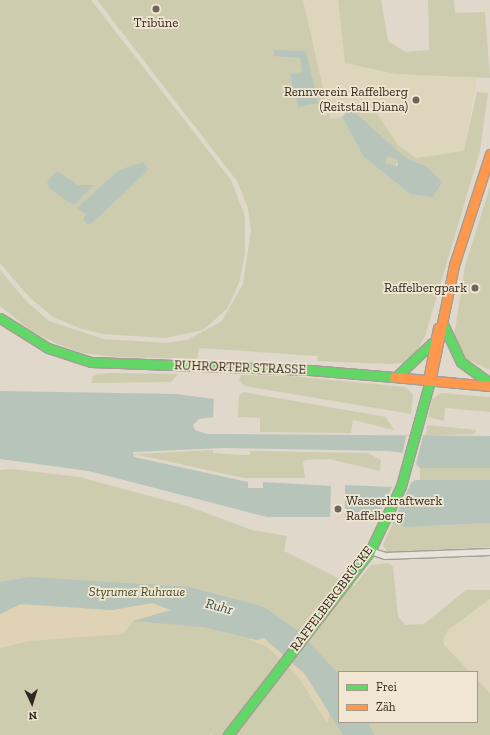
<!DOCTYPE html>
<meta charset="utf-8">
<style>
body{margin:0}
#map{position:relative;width:490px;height:735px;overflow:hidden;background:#dfd8cb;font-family:"Zilla Slab",serif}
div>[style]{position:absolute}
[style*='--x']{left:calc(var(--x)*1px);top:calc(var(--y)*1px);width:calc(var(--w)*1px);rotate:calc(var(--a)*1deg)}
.farmland>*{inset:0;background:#ddd6bd}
.green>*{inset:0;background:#cdccaf;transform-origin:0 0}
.round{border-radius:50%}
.sand>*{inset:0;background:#e0d2b5}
.water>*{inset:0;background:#b6c4ba}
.pier>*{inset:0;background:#dfd8cb}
.roads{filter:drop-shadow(1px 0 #a49e94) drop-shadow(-1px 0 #a49e94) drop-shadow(0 1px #a49e94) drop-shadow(0 -1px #a49e94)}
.street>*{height:6px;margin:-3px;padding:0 3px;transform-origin:3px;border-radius:3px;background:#e8e3db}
.fast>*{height:9px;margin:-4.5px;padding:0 4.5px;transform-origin:4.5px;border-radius:4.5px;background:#63d668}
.slow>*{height:9px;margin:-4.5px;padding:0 4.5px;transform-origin:4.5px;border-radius:4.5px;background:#ff974d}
.dots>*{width:11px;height:11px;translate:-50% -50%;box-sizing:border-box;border:2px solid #f0e6d1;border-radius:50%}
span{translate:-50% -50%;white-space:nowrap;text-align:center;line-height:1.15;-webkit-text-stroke:3.5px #f0e6d1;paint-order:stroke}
.poi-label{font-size:13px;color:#31271e}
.right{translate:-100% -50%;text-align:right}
.left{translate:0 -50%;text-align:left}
.street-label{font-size:13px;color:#31271e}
.park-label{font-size:13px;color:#424a27;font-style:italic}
.water-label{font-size:14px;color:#2f4e4c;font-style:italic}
.legend{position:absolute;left:338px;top:671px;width:140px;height:52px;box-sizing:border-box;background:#f0e6d1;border:1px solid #a49a89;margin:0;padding:5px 7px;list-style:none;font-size:12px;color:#31271e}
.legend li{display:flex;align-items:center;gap:8px;height:20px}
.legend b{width:20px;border:1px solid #a49a89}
.north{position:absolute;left:12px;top:683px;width:40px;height:40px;-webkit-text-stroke:3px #f0e6d1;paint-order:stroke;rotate:176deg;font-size:11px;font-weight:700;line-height:16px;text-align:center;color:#31271e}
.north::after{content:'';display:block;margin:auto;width:14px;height:18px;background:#31271e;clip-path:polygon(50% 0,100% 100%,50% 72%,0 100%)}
</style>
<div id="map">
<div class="farmland">
<div style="clip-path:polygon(303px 0,338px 0,345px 63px,477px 78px,464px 151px,416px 158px,398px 145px,378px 115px,356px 101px,342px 117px,330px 120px)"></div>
<div style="clip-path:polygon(490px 599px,490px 693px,477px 679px,477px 672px,470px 672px,444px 645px,443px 639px,448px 630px)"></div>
</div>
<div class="green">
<div style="clip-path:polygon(0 0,91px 0,231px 180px,245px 216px,245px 254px,239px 283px,227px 309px,203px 330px,166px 338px,103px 334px,79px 328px,53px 317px,30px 298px,0 263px)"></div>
<div style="clip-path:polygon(97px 0,303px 0,330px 119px,342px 117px,363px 156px,410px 194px,440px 179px,427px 167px,406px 158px,350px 108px,355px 101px,378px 115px,398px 145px,416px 158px,464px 151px,477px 92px,488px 93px,480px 151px,425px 336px,414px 356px,404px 363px,392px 364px,317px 361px,318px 356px,199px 348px,197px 359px,116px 357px,83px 353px,57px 344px,30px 330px,0 306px,0 270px,26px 301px,49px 321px,104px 339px,165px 343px,187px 340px,222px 321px,243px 284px,251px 231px,248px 208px,237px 181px)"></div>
<div style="clip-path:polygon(338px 0,381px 0,388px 41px,406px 52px,429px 50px,428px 0,454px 0,455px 13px,485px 12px,490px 78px,396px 74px,345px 63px)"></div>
<div class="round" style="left:385px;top:155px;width:12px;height:12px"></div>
<div style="clip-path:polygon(490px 187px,490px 370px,467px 359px,454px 337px,465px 266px)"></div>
<div style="clip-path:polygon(109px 373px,178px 374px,171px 382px,91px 383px,93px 375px)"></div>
<div style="clip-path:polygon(241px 375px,290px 376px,405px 387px,413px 394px,411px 414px,245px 386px,239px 380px)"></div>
<div style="clip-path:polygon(243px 392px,386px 417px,394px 430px,353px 420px,351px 433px,260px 432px,260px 418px,238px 417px,239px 396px)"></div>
<div style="clip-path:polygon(441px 393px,490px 397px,490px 412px,445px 408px,444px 421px,428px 417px,432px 399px)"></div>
<div style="clip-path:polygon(427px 425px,476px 430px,475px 434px,426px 436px)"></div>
<div style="clip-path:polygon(213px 450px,213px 453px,240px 455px,250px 455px,250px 451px,368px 453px,381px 460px,380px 471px,329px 459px,306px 460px,303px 462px,305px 478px,244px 478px,134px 454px)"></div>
<div style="left:420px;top:468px;width:70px;height:13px"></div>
<div style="clip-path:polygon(11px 469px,79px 477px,187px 506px,252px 530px,287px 536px,284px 551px,354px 586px,371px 565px,388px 563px,393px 567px,398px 616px,405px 625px,424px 624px,466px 590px,490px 590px,490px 599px,448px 630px,443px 639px,444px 645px,470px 672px,339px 672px,339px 722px,477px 722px,477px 679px,490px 693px,490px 735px,211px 735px,216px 727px,210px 735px,0 735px,0 470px)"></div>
<div style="clip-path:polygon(393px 523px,406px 527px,490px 523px,490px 547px,387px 552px,383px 545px)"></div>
</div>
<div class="sand">
<div style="clip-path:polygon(152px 603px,172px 610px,133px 621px,123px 634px,30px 641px,0 648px,0 614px,21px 604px,112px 610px)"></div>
<div style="clip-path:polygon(264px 638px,305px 674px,330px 713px,327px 723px,297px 675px,267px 647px,248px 639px)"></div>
</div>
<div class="water">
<div style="clip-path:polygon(274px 50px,306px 51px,318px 103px,298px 107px,290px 74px,302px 72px,300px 58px,274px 56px)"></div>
<div style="clip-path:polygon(evenodd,350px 108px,406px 158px,427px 167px,440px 179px,441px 184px,433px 197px,410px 194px,363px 156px,342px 117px,350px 108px,388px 156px,397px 159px,398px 166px,385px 163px,388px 156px)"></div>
<div style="clip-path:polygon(143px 162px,148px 170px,142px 176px,91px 224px,87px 224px,83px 219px,86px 214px,77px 208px,119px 170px)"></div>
<div style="clip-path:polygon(57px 171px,78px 185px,94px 185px,75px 204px,70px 203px,50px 189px,47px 182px)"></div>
<div style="clip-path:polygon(0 391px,176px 394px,214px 399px,213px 417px,199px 419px,193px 425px,195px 430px,207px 434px,490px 436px,490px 468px,420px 468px,403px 453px,388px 451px,223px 448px,133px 452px,134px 457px,248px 482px,248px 488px,263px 488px,263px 482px,331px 486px,330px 517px,267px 517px,89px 471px,0 459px)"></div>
<div style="clip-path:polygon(416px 480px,490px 480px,490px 523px,406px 527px,377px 519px,345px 518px,345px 485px,390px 487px)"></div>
<div style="clip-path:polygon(29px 577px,189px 587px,264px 607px,297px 630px,339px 674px,339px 722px,368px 722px,374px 735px,343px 735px,305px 674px,264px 638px,257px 640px,203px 627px,133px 621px,171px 610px,152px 603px,112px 610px,21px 604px,0 614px,0 582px)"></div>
</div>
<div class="pier">
<div style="clip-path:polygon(406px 436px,423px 436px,416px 464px,419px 470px,402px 455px)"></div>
<div style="clip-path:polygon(417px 478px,411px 483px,392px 524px,376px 521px,393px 485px)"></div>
</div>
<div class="roads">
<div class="street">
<div style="--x:370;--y:551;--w:16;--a:18"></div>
<div style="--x:385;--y:556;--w:105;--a:-2.2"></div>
</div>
<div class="fast">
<div style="--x:0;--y:318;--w:57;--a:32"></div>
<div style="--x:48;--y:348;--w:45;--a:18"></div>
<div style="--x:91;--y:362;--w:219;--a:2.1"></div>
<div style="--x:310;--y:370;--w:84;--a:4.8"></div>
<div style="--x:443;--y:324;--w:42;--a:64.7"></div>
<div style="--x:461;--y:362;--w:36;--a:36"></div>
<div style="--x:398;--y:375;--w:47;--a:-43.3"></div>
<div style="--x:228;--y:735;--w:232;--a:-52.3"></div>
<div style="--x:370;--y:551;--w:72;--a:-64.5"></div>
<div style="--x:401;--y:486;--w:113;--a:-74.6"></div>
</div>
<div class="slow">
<div style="--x:429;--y:375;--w:48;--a:-79.2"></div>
<div style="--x:394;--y:377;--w:96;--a:5.4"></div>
<div style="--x:431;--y:377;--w:114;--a:-78.4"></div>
<div style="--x:454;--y:265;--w:117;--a:-72"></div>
</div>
</div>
<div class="dots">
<div style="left:156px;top:9px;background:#6e655b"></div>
<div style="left:416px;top:100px;background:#6e655b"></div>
<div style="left:475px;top:288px;background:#6e655b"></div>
<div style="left:338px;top:509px;background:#6e655b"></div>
</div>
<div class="poi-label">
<span style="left:156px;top:23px">Tribüne</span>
<span class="right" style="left:408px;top:100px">Rennverein Raffelberg<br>(Reitstall Diana)</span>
<span class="right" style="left:467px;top:288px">Raffelbergpark</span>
<span class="left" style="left:346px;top:509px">Wasserkraftwerk<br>Raffelberg</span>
</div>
<div class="street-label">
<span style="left:240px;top:368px;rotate:2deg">RUHRORTER STRASSE</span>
<span style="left:332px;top:599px;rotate:-53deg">RAFFELBERGBRÜCKE</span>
</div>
<div class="park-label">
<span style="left:137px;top:592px">Styrumer Ruhraue</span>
</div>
<div class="water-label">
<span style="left:219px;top:607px;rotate:15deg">Ruhr</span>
</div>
<ul class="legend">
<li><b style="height:5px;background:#63d668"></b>Frei</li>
<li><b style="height:5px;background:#ff974d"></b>Zäh</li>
</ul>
<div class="north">N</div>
</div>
